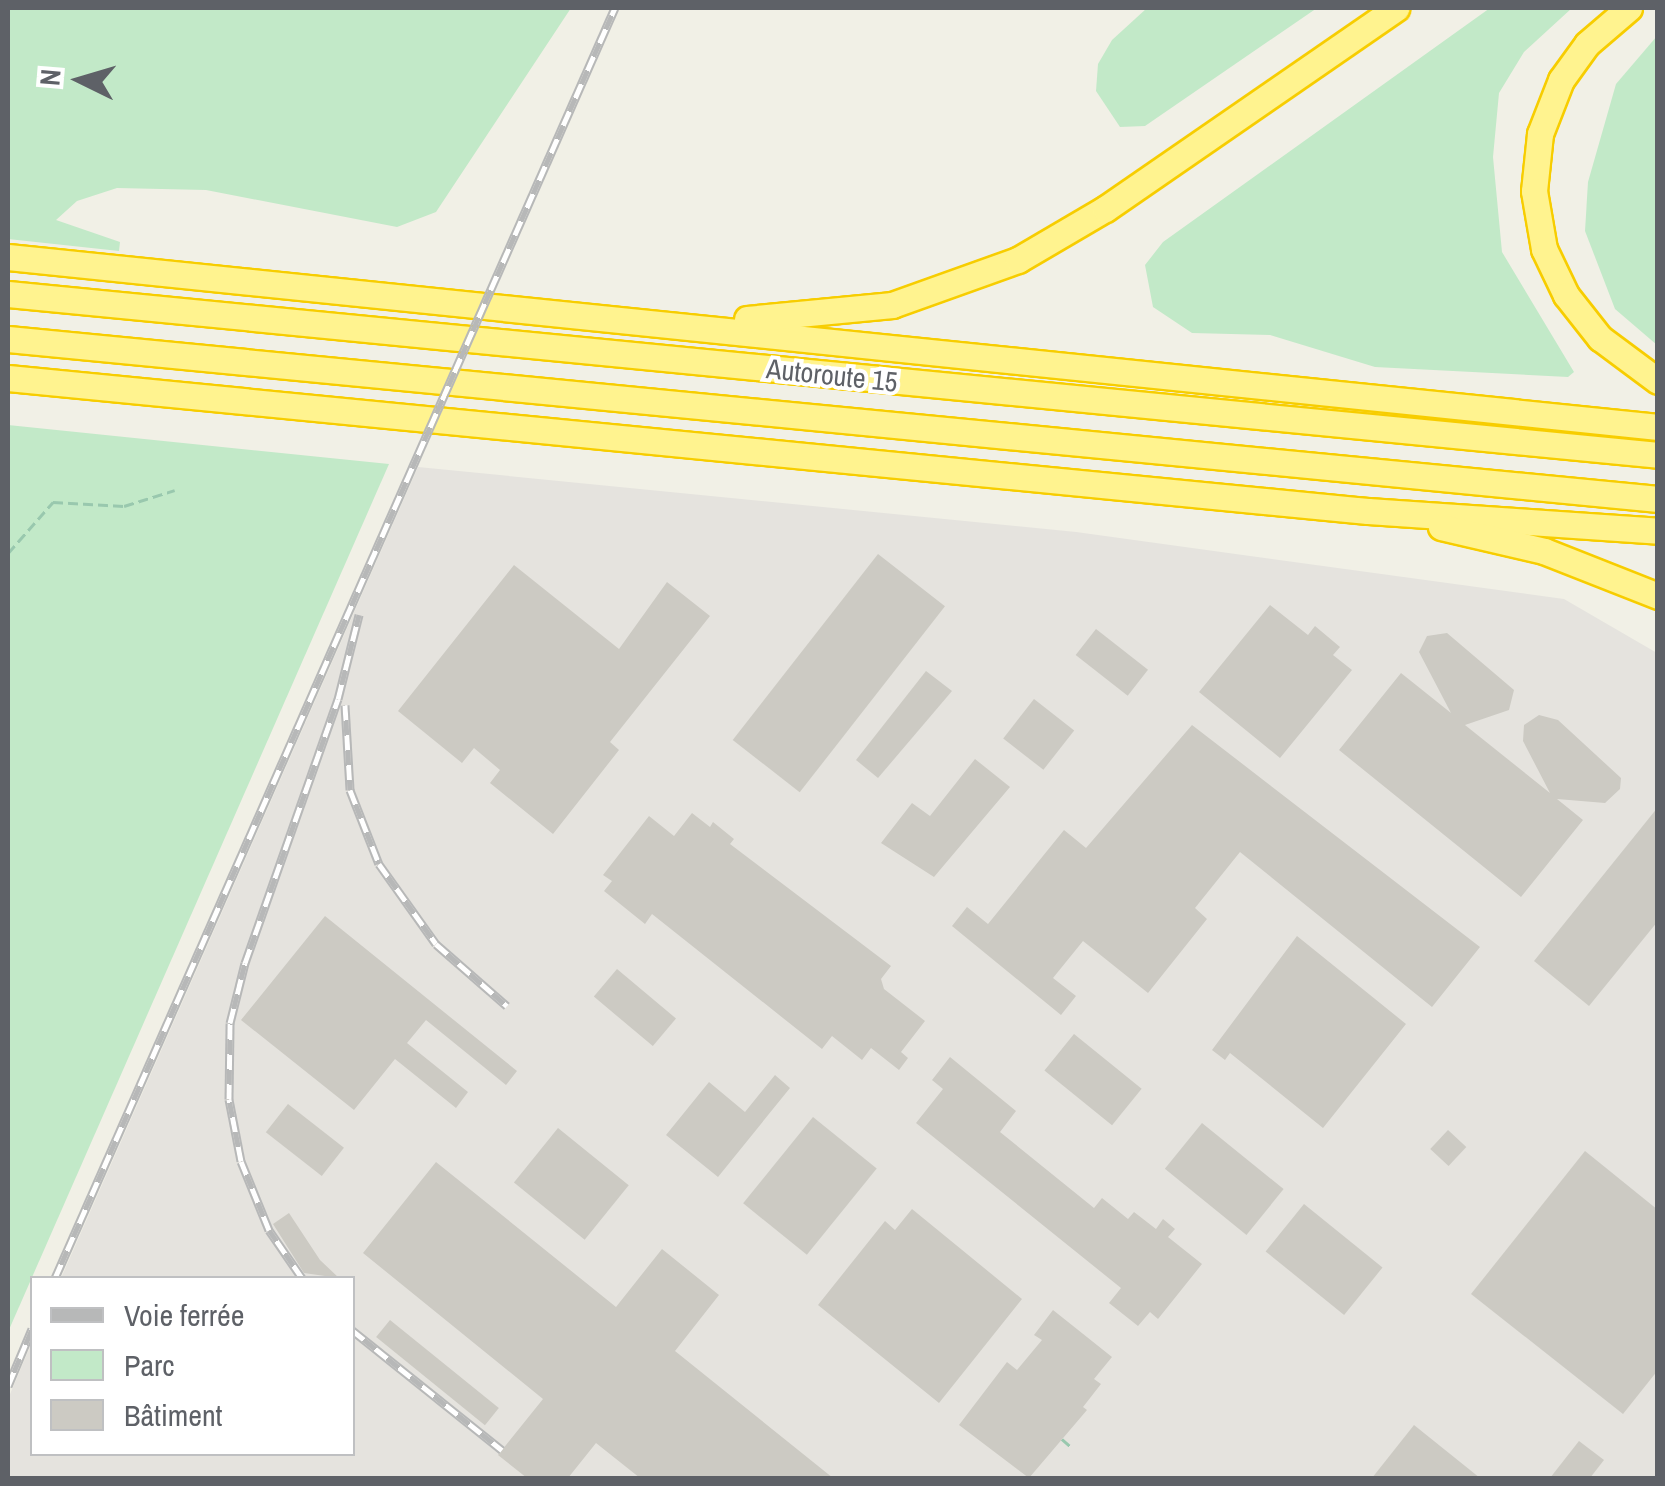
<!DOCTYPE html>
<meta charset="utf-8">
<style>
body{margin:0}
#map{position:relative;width:1665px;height:1486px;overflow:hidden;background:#f1f0e6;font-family:"Archivo Narrow",sans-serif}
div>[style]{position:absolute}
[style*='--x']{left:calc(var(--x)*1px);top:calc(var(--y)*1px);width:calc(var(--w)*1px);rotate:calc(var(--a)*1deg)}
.industrial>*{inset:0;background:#e5e3de}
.green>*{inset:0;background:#c2e9c8}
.building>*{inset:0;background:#cccac3;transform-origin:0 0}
.path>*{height:2.5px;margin-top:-1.25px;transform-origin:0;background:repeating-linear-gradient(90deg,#99c8ae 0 10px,transparent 0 15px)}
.roads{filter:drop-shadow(2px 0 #f7cd00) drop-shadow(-2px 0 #f7cd00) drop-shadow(0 2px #f7cd00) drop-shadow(0 -2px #f7cd00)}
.highway>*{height:25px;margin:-12.5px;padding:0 12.5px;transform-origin:12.5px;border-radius:12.5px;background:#fff38f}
.rail>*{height:9px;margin-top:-4.5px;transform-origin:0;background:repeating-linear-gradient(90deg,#fff 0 15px,#b7b8b8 0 30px);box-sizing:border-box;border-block:2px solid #b7b8b8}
span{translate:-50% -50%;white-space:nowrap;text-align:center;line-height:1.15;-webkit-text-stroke:8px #fff;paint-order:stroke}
.street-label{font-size:28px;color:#5e6167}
.frame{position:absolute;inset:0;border:10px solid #5e6167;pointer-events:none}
.legend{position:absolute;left:30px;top:1276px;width:325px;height:180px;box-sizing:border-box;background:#fff;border:2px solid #bfc0c2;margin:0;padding:12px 18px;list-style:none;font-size:30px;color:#5e6167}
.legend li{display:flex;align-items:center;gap:20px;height:50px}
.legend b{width:50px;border:2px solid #bfc0c2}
.north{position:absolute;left:30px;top:30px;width:100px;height:100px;-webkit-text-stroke:8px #fff;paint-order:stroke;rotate:275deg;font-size:28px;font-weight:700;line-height:40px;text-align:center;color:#5e6167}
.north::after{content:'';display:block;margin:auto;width:35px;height:45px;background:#5e6167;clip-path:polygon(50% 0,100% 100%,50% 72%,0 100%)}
</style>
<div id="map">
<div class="industrial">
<div style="clip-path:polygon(418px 467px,1076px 532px,1564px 599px,1657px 653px,1657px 1478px,8px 1478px,8px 1399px,32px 1342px,32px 1454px,352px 1454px,352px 1278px,61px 1278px)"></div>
</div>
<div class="green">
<div style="clip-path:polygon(8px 8px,571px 8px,436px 212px,397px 227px,206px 190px,117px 188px,77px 201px,56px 220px,120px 242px,119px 251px,8px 239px)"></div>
<div style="clip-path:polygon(1147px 8px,1317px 8px,1145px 126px,1120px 127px,1096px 91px,1098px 64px,1112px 40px)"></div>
<div style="clip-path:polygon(1490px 8px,1572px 8px,1524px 52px,1499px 93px,1493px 157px,1502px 252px,1574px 372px,1568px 377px,1375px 367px,1270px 335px,1192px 333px,1153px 307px,1145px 265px,1163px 242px)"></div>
<div style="clip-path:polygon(1657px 36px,1657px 345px,1615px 309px,1585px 231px,1588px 182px,1616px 84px)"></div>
<div style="clip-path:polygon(8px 425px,389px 464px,8px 1332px)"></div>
</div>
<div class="building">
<div style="left:878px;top:554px;width:85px;height:236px;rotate:38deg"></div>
<div style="clip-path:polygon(514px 565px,619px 649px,667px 582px,710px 616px,610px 742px,619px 750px,553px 834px,490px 783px,500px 770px,474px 748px,462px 763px,398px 711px)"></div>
<div style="clip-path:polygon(1270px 605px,1308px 635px,1315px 626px,1340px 647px,1333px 655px,1352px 670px,1280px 758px,1199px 692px)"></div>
<div style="left:1096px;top:629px;width:66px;height:33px;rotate:38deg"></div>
<div style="clip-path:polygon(1447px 633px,1514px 690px,1509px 710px,1465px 725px,1550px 793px,1523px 741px,1524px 725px,1539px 715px,1558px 720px,1621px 778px,1620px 789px,1605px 803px,1557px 799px,1583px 820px,1521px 897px,1339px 750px,1401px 673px,1451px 713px,1419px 652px,1427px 636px)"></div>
<div style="clip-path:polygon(926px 671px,952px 691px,878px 778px,856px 760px)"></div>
<div style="left:1034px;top:699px;width:51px;height:50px;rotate:38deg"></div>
<div style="clip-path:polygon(1192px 725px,1480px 947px,1432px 1007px,1240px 852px,1195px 908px,1207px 919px,1148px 993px,1083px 941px,1053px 978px,1076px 996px,1061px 1015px,952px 926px,967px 907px,988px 924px,1064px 830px,1086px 848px)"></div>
<div style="clip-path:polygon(975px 759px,1010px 787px,934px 877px,881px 843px,912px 803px,930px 816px)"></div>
<div style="clip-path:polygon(1658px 807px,1658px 921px,1589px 1006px,1534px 961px)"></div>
<div style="clip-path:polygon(692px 813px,710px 827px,713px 822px,734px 839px,730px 844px,891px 966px,881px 979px,884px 989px,925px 1021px,901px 1052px,908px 1058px,899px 1070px,871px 1048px,862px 1060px,832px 1036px,822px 1049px,652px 914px,645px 924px,604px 891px,612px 881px,603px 875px,649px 816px,674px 836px)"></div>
<div style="clip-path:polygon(325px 916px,517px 1071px,506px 1085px,426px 1020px,407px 1043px,468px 1092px,456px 1108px,395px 1059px,354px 1110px,241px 1020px)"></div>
<div style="clip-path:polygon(1297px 936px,1406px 1024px,1323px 1128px,1230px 1053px,1225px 1060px,1212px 1050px)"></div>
<div style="left:617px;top:969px;width:77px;height:36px;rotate:40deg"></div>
<div style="left:1074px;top:1034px;width:87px;height:47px;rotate:39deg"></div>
<div style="clip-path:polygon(950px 1057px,1016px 1111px,1000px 1132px,1094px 1208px,1102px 1198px,1128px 1219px,1134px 1212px,1156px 1229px,1163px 1219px,1175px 1229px,1168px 1237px,1202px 1264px,1158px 1319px,1150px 1312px,1138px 1326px,1109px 1303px,1121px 1288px,916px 1123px,943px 1089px,932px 1080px)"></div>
<div style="clip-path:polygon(775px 1075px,790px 1088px,718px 1177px,666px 1135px,709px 1082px,745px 1112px)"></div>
<div style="left:288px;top:1104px;width:71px;height:36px;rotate:38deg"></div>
<div style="left:813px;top:1117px;width:82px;height:111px;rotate:39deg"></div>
<div style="left:1202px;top:1123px;width:105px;height:59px;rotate:39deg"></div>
<div style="left:558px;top:1128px;width:91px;height:70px;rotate:39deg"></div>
<div style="left:1448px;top:1130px;width:25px;height:26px;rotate:43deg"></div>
<div style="clip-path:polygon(1585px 1151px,1658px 1210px,1658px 1370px,1623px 1414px,1471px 1294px)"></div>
<div style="clip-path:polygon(436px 1162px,616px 1307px,662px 1249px,719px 1295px,675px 1351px,833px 1478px,640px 1478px,596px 1443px,568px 1478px,527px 1478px,498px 1455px,543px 1399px,363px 1253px)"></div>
<div style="left:1304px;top:1204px;width:101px;height:61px;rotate:39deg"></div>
<div style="clip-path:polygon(912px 1209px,1022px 1299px,939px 1403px,818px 1305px,885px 1221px,895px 1230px)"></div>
<div style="clip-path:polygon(289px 1213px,320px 1260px,339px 1278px,304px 1273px,273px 1224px)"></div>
<div style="clip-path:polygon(1053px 1310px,1112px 1357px,1094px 1379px,1101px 1384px,1083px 1407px,1087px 1410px,1029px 1478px,959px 1425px,1007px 1362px,1017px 1370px,1042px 1340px,1034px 1335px)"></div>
<div style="left:390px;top:1320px;width:140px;height:22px;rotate:39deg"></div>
<div style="clip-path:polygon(1414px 1425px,1480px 1478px,1372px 1478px)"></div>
<div style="clip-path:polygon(1579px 1441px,1604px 1460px,1590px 1478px,1550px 1478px)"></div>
</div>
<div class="path">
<div style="--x:8;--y:553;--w:68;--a:-48.6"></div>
<div style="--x:53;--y:502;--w:71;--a:3.2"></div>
<div style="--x:124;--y:506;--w:53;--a:-17.4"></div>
<div style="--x:1062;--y:1439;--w:11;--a:41"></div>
</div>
<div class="roads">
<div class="highway">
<div style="--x:1629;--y:8;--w:55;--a:139.4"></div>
<div style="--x:1587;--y:44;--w:44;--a:125.8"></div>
<div style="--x:1561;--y:80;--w:58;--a:111.3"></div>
<div style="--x:1540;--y:134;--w:57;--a:96"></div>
<div style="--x:1534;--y:191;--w:59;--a:80.2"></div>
<div style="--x:1544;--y:249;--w:51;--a:64.4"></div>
<div style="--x:1566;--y:295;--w:55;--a:51.7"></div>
<div style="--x:1600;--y:338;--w:72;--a:36.6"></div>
<div style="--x:8;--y:257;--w:1659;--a:5.88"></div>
<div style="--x:8;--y:294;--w:1658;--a:5.57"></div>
<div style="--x:747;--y:319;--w:146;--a:-5.5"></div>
<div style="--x:892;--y:305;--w:134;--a:-19.7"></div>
<div style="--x:1018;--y:260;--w:101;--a:-30.4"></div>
<div style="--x:1105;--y:209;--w:354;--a:-34.6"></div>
<div style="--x:8;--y:339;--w:1658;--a:5.54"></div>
<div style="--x:8;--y:378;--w:1366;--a:5.59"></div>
<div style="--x:1368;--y:511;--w:291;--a:3.9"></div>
<div style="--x:1441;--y:527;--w:106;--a:13.1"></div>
<div style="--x:1544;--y:551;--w:123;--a:21.5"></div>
</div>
</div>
<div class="rail">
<div style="--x:345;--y:705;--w:85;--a:86.6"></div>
<div style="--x:350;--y:790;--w:79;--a:68.6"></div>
<div style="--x:379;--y:864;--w:98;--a:54.5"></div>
<div style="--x:436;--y:944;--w:94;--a:41.1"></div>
<div style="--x:55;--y:1278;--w:1388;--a:-66.21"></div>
<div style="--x:302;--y:1278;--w:58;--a:-124.5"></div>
<div style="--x:269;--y:1230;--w:74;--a:-112.1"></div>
<div style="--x:241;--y:1161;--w:63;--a:-101"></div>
<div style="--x:229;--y:1099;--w:76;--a:-89.2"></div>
<div style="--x:230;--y:1023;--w:62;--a:-76"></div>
<div style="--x:245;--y:963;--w:280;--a:-70.6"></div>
<div style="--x:338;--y:699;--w:87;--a:-76"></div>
<div style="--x:352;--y:1330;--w:192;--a:38.7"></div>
<div style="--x:8;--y:1386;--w:62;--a:-67.2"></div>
</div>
<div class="street-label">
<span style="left:832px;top:375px;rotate:6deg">Autoroute 15</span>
</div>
<div class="frame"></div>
<ul class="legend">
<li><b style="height:12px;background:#b7b8b8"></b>Voie ferrée</li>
<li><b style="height:28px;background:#c2e9c8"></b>Parc</li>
<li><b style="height:28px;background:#cccac3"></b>Bâtiment</li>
</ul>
<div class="north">N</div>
</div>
